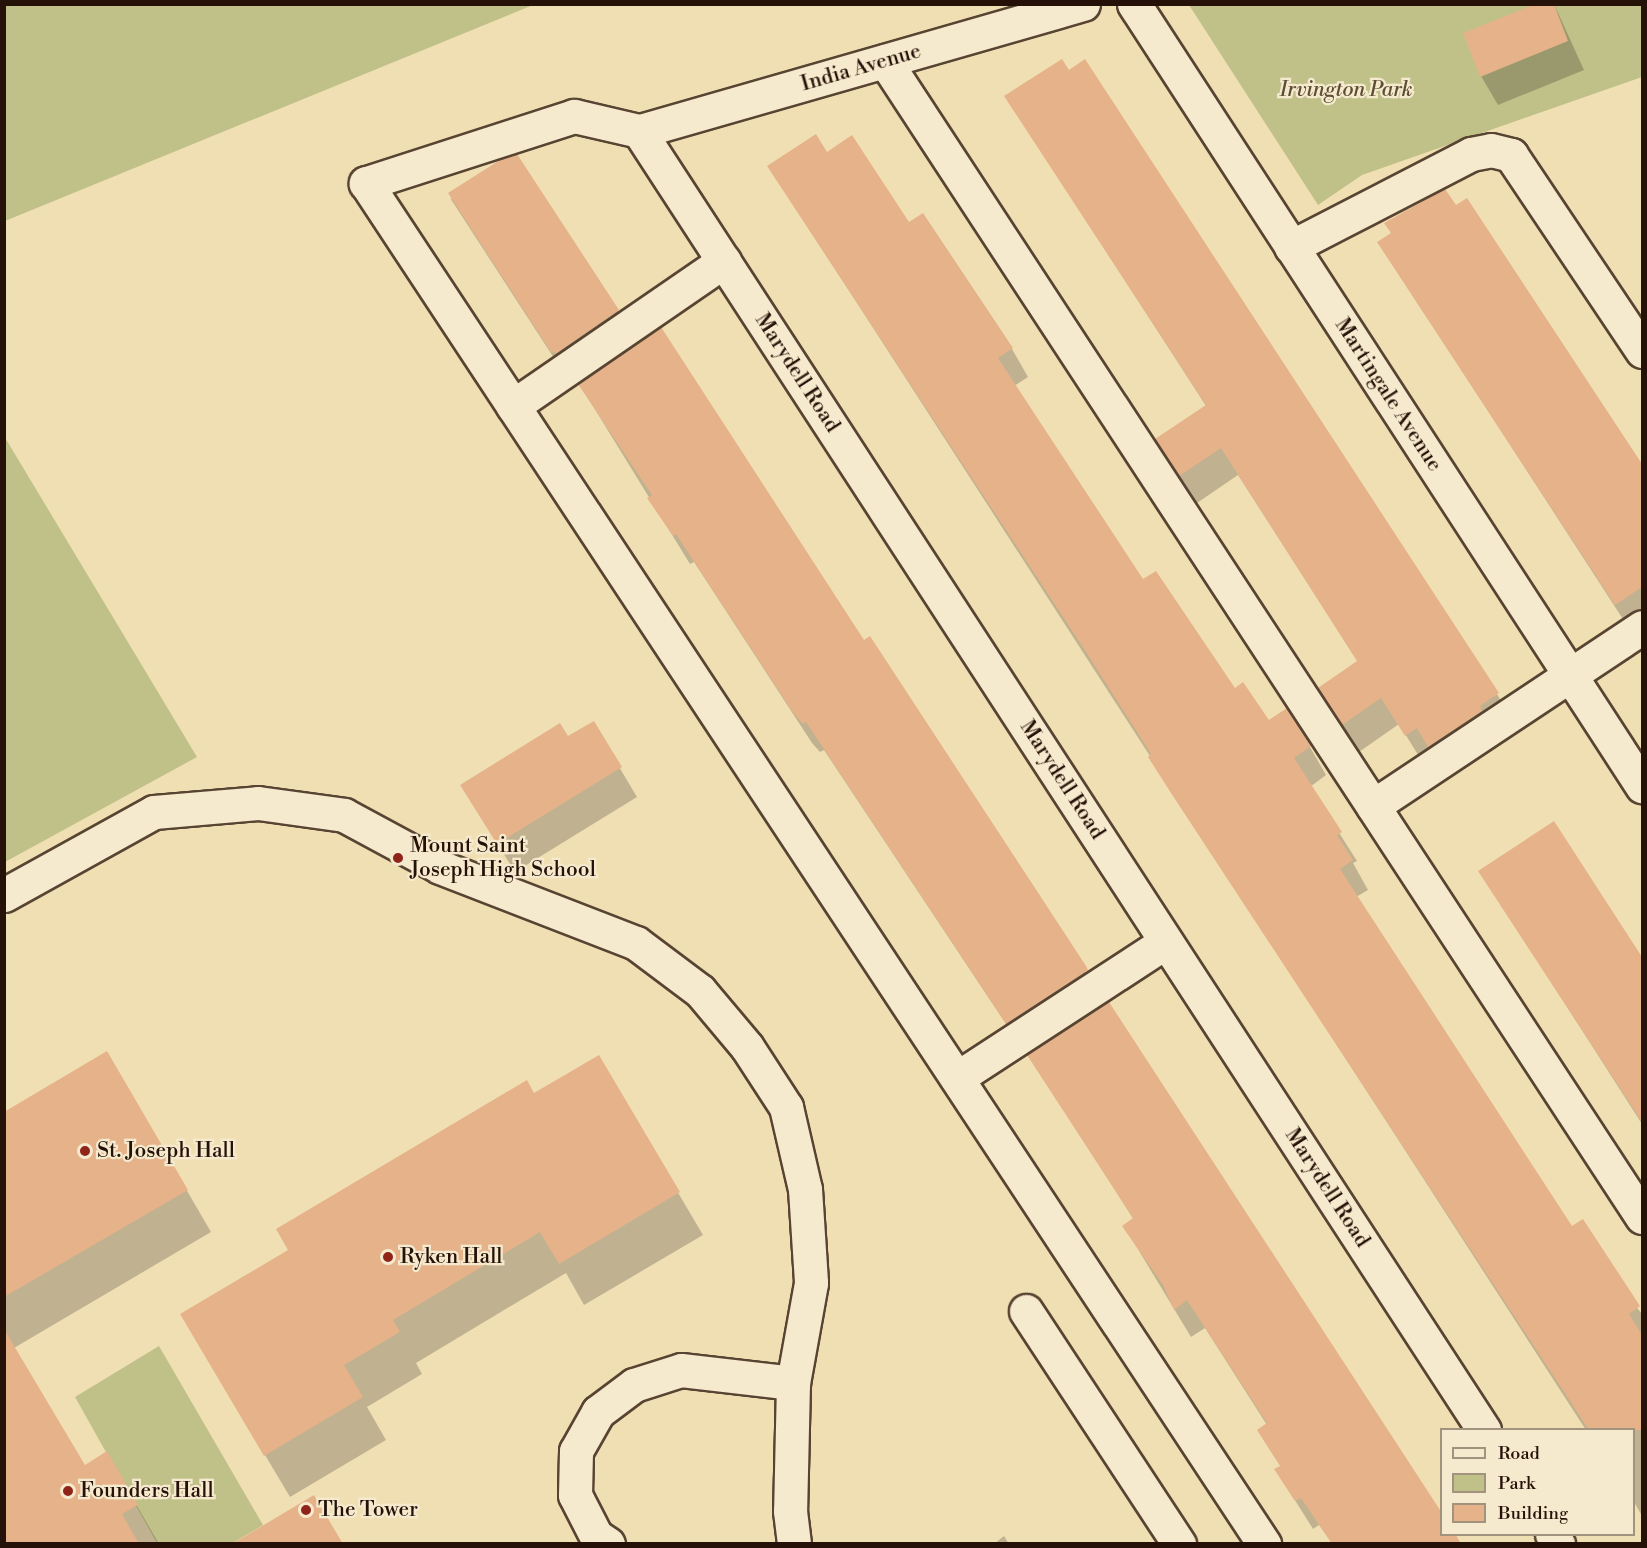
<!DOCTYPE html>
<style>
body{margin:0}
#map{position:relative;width:1647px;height:1548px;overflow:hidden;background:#f1dfb4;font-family:"Libre Bodoni",serif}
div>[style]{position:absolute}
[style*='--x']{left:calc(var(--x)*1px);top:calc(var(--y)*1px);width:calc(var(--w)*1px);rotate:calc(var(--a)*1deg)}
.green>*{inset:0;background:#c0c089}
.shadow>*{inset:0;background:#0003;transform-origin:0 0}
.building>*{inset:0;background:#e5b28a}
.roads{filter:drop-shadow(2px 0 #584432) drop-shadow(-2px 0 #584432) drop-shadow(0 2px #584432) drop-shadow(0 -2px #584432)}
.minor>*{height:33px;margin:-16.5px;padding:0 16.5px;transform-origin:16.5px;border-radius:16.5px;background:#f6eace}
.dots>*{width:16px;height:16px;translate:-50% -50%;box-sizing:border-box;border:3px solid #f6eace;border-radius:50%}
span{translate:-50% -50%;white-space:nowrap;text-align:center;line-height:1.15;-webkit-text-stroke:4.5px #f6eace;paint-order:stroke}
.street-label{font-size:21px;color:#251107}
.park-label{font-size:21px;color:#5b4e34;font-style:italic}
.poi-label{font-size:21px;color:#251107}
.left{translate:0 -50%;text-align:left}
.frame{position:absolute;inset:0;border:6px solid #251107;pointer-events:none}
.legend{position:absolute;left:1440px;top:1428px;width:195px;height:108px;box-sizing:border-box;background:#f6eace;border:2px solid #a2937e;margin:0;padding:8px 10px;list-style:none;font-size:18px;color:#251107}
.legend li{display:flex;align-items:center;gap:12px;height:30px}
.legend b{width:30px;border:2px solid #a2937e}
</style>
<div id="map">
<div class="green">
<div style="clip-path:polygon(5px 4px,533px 4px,533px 5px,5px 221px)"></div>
<div style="clip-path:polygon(1189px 5px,1642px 5px,1642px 77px,1362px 175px,1318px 205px)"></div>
<div style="clip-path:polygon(4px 436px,197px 757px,5px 862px,4px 862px)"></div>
<div style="clip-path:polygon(159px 1346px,263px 1525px,233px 1543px,157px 1543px,75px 1397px)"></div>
</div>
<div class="shadow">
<div style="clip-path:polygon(1554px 4px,1584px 70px,1498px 105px,1481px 76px)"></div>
<div style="clip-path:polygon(1085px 61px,1497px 694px,1513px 722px,1423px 763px,1399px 724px,1359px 752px,1320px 688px,1358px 662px,1238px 475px,1197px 503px,1173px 467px,1157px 439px,1206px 406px,1006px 96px,1068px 72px)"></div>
<div style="clip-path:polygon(827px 154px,909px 224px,1012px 349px,1028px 377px,1014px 386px,1143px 581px,1234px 690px,1268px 722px,1286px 711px,1310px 747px,1326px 775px,1310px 787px,1357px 861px,1353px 863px,1368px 890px,1356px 897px,1572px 1228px,1642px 1314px,1642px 1516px,1634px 1502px,1634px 1430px,1586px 1430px,769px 167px)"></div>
<div style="left:517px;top:156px;width:205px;height:79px;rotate:57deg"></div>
<div style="clip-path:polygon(1467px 200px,1642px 466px,1642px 626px,1632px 633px,1379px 243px)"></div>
<div style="clip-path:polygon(580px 385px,864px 642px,869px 638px,1103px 1000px,1024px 1051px,824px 750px,820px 752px,812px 743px,694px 562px,690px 564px)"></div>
<div style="clip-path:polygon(593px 723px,637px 797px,515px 872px,479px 814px,568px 738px)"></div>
<div style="clip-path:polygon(1553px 823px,1642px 959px,1642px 1124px,1480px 871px)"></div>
<div style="clip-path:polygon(107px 1053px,211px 1232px,14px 1348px,84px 1467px,107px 1454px,159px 1544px,4px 1544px,4px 1114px)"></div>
<div style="clip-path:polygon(1029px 1055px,1442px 1534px,1455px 1534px,1461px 1544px,1333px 1544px,1319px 1525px,1313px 1529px,1276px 1470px,1281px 1467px,1267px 1425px,1205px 1328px,1191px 1337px,1124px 1226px,1134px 1220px)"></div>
<div style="clip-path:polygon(598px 1057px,703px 1235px,584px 1305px,566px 1273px,416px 1363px,422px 1374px,367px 1407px,386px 1440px,290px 1497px,206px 1356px,534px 1095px)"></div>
<div style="clip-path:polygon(1004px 1536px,1009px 1544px,994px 1544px)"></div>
</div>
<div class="building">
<div style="clip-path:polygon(1535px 4px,1554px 4px,1568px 41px,1480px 77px,1463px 33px)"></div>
<div style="clip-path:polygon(1062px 59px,1069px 70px,1085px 59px,1499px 693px,1480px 706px,1482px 711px,1428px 747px,1417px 728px,1405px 736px,1381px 698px,1342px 725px,1318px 688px,1357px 661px,1221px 448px,1179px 476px,1155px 439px,1206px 405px,1004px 96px)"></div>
<div style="clip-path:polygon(816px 134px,827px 152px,852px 135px,909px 222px,923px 213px,1013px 348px,998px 358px,1143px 579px,1156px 571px,1235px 688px,1243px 682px,1269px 720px,1287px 708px,1311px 746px,1294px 758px,1342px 832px,1337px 835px,1353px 860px,1340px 869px,1572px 1226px,1583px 1219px,1640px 1306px,1629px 1314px,1642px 1335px,1642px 1430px,1589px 1430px,1171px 793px,1148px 757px,1151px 754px,1088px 655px,767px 166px)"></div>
<div style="clip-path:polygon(517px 154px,619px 310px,557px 353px,551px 352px,448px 193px,500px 160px)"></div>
<div style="clip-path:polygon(1445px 189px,1456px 205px,1467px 198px,1642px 464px,1642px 587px,1615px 605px,1377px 242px,1391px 233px,1384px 223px)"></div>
<div style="clip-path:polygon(661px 327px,864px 640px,870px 636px,1086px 966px,1088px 970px,1006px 1024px,806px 722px,803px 724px,794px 714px,676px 534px,673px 536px,647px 498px,652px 495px,578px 384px)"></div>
<div style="clip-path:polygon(594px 721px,622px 767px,497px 844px,460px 785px,560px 723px,568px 736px)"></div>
<div style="clip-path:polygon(1554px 821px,1642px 957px,1642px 1122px,1478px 871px)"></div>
<div style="clip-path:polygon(1109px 1002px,1442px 1513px,1442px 1534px,1455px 1534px,1461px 1544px,1332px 1544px,1301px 1498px,1295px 1501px,1274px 1469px,1280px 1466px,1257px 1430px,1267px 1423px,1187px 1300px,1174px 1310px,1163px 1285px,1122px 1226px,1133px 1218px,1027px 1055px)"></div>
<div style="clip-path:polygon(107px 1051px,188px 1190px,4px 1297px,4px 1112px)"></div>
<div style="clip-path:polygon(599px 1055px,680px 1192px,559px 1264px,540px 1232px,393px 1320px,400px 1332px,344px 1365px,363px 1397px,264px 1456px,180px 1314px,288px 1250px,276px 1229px,527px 1080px,534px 1093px)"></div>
<div style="clip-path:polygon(4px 1329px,85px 1465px,107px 1451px,138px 1505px,122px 1514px,139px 1544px,4px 1544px)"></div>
<div style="clip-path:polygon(314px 1495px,343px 1544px,232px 1544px)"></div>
</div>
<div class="roads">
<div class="minor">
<div style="--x:1083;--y:4;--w:462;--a:164"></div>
<div style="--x:639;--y:131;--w:67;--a:-167"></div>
<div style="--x:574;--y:116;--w:219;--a:162.1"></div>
<div style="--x:366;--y:183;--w:1631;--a:56.58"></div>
<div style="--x:1134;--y:4;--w:933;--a:56.99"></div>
<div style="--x:885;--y:61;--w:1382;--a:56.78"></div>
<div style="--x:639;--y:131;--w:1550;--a:56.96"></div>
<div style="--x:1291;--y:247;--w:203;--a:-27.3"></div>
<div style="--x:1471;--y:154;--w:20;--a:-11"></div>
<div style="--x:1491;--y:150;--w:21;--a:14"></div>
<div style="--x:1511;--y:155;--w:236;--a:56.2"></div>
<div style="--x:513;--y:406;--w:256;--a:-34.5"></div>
<div style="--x:1373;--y:806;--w:323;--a:-33.6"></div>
<div style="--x:4;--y:895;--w:171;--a:-29"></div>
<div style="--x:154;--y:812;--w:104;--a:-4.9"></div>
<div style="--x:258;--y:803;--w:87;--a:7.9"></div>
<div style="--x:344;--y:815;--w:109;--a:28.4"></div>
<div style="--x:440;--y:867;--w:210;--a:21.2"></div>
<div style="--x:636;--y:943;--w:80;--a:36.9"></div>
<div style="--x:700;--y:991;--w:73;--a:50"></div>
<div style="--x:747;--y:1047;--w:72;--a:57"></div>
<div style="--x:786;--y:1107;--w:84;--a:77"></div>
<div style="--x:805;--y:1189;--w:94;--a:86.3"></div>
<div style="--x:811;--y:1283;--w:102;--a:100.2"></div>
<div style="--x:793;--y:1383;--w:128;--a:91.3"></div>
<div style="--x:790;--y:1511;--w:33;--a:83"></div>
<div style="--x:957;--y:1078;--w:249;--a:-33.1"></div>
<div style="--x:1026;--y:1311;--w:279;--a:56.7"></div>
<div style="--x:1552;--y:1534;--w:12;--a:59"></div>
<div style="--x:608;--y:1544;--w:14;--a:-146"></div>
<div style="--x:596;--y:1536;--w:46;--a:-117.1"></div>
<div style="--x:575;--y:1495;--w:44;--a:-88.7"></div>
<div style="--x:576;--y:1451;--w:45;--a:-60.6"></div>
<div style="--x:598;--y:1412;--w:45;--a:-36.9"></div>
<div style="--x:634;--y:1385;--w:49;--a:-17.7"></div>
<div style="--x:681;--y:1370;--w:113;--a:6.6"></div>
</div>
</div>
<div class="dots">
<div style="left:398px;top:858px;background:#8f2418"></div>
<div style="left:85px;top:1151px;background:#8f2418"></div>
<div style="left:388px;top:1257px;background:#8f2418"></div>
<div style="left:68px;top:1491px;background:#8f2418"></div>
<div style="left:306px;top:1510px;background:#8f2418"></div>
</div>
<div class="street-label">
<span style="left:861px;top:68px;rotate:-16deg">India Avenue</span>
<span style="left:797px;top:373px;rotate:57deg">Marydell Road</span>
<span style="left:1388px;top:395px;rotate:57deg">Martingale Avenue</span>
<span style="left:1062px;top:780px;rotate:57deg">Marydell Road</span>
<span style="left:1327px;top:1188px;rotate:57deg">Marydell Road</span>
</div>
<div class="park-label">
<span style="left:1346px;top:90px">Irvington Park</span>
</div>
<div class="poi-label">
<span class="left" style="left:410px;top:858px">Mount Saint<br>Joseph High School</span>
<span class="left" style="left:97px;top:1151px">St. Joseph Hall</span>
<span class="left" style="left:400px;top:1257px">Ryken Hall</span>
<span class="left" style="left:80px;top:1491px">Founders Hall</span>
<span class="left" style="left:318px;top:1510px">The Tower</span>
</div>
<div class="frame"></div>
<ul class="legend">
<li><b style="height:8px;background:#f6eace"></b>Road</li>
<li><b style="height:16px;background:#c0c089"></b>Park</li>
<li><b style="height:16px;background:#e5b28a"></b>Building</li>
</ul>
</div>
